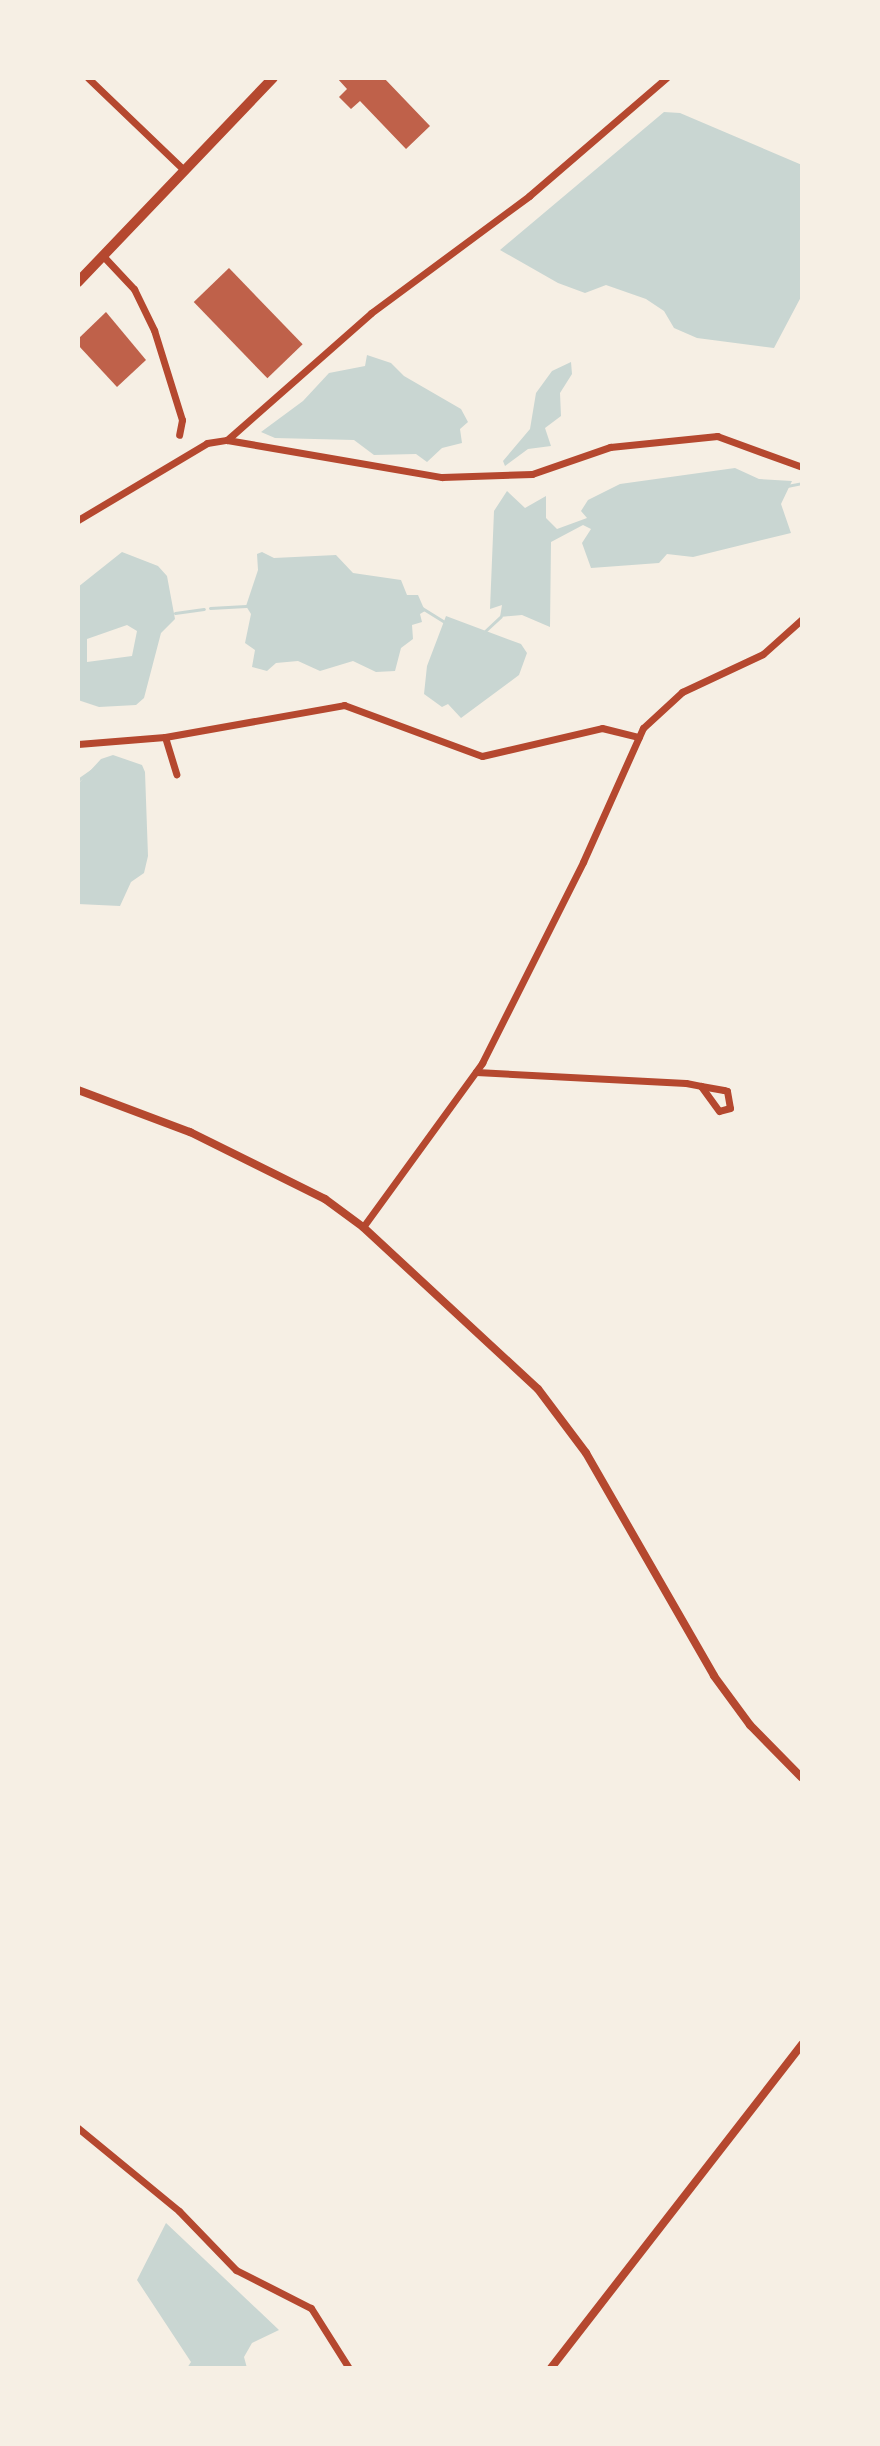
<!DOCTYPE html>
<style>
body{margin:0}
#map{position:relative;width:880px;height:2446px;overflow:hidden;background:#f6efe4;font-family:Figtree,sans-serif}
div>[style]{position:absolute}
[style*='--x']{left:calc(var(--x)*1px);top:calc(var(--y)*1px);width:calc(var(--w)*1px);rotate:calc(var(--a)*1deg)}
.water>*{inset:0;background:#c9d6d2}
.stream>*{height:3px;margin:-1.5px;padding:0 1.5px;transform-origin:1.5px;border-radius:1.5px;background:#c9d6d2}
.building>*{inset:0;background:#bf614a;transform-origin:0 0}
.minor>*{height:7px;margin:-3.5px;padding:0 3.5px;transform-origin:3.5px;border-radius:3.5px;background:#b5482f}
.tertiary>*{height:8px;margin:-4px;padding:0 4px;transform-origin:4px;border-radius:4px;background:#b5482f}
.secondary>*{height:10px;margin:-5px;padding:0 5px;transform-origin:5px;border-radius:5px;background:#b5482f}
span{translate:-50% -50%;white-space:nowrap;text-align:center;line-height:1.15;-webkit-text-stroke:8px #f6efe4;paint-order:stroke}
.frame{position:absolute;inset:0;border:80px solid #f6efe4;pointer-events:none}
</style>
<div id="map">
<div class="water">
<div style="clip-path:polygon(664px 112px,680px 113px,802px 165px,802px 295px,774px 348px,697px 338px,674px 328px,664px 311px,646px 299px,606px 285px,585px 293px,558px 283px,500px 250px)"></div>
<div style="clip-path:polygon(367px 355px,391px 363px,404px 376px,461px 409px,468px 422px,460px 429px,462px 443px,442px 448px,427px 462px,416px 454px,374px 455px,354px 440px,275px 438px,261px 432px,303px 401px,329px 373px,365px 366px)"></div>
<div style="clip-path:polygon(571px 362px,572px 374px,560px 393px,561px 416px,545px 428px,551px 446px,528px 449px,505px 466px,503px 461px,530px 429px,536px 393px,552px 371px)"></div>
<div style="clip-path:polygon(735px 468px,759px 479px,792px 481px,781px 504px,791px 533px,693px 557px,667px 554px,659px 563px,591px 568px,582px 543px,591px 529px,583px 525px,551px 542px,550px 627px,522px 615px,500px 617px,502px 605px,490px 609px,494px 511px,507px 491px,525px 508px,546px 496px,546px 518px,557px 529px,587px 518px,581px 511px,588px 500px,620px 484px)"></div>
<div style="clip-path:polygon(evenodd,122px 552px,158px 566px,167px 576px,175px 619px,161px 633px,144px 698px,136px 705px,99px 707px,78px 700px,78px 587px,122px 552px,127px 625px,137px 631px,132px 656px,87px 662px,87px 639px,127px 625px)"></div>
<div style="clip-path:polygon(262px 552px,274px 558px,336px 555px,353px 573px,401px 580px,407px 595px,418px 595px,425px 611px,420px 614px,422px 622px,412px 625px,413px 639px,401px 648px,395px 671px,376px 672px,353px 661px,320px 671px,298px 661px,276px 663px,267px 671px,252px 667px,255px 650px,245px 643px,251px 614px,246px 606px,258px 570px,257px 554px)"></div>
<div style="clip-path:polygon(446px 616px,521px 644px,527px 653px,519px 675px,461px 718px,448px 704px,442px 707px,424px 694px,427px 666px)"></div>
<div style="clip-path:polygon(113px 755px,142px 765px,145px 772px,148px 856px,144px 873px,131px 882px,120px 906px,78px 904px,78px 784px,101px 759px)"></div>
<div style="clip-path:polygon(166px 2223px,279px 2330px,252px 2343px,244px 2357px,247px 2368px,187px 2368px,191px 2362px,137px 2280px)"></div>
</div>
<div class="stream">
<div style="--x:787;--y:486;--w:15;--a:-11"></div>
<div style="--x:210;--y:608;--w:36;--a:-3"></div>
<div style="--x:422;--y:608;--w:28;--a:32"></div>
<div style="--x:175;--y:613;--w:29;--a:-8"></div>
<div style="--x:484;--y:632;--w:23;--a:-43"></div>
<div style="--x:78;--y:780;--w:24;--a:-35"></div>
</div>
<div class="building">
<div style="clip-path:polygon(337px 78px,384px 78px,430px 126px,406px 149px,360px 101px,351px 109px,339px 97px,347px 89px)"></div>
<div style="left:229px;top:268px;width:106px;height:49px;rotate:46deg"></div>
<div style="clip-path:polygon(106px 312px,146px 360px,117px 387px,78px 345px,78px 339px)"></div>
</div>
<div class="minor">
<div style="--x:88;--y:78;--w:134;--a:43.8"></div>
<div style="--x:104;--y:257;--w:44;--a:46.8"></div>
<div style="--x:134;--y:289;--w:46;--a:64"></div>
<div style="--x:154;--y:330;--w:94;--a:72.7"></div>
<div style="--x:182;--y:420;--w:15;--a:101"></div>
<div style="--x:227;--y:440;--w:192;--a:-41.4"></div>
<div style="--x:371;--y:313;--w:197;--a:-36.5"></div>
<div style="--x:529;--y:196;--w:181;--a:-40.7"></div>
<div style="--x:78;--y:520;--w:150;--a:-30.8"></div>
<div style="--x:207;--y:443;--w:20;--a:-9"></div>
<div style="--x:227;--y:440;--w:218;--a:9.8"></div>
<div style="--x:442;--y:477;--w:90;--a:-1.9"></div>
<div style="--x:532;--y:474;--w:83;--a:-19.1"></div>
<div style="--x:610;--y:447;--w:108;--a:-5.9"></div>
<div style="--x:717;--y:436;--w:90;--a:20"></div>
<div style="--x:165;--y:737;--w:39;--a:73"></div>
<div style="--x:78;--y:744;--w:87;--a:-4.6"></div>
<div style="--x:165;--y:737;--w:182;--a:-10.1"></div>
<div style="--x:344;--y:705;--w:147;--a:20.3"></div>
<div style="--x:482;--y:756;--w:123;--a:-13.1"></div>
<div style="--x:602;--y:728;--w:38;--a:14"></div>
<div style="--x:476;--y:1072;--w:210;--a:3"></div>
<div style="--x:686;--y:1083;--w:15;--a:11"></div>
<div style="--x:701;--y:1086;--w:23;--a:10"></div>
<div style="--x:724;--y:1090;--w:3;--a:18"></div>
<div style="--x:727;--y:1091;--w:17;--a:80"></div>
<div style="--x:730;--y:1108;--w:11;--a:165"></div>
<div style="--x:719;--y:1111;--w:31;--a:-126"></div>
<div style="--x:363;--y:1227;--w:203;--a:-54"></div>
<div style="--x:482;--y:1063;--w:225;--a:-63.3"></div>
<div style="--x:583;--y:862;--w:147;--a:-65.9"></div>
<div style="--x:643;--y:728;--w:53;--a:-42.7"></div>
<div style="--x:682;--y:692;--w:89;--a:-25.1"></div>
<div style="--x:763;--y:654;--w:52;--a:-41.9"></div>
<div style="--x:78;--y:2128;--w:131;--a:39.4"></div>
<div style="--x:179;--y:2211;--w:82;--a:46"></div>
<div style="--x:236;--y:2270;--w:84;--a:26.9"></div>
<div style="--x:311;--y:2308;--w:71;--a:57.7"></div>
</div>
<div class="tertiary">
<div style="--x:78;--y:1090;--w:120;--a:20.6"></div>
<div style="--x:190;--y:1132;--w:151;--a:26.4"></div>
<div style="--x:325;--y:1199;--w:47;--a:36.4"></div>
<div style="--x:363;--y:1227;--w:238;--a:42.8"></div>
<div style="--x:538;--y:1389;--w:80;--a:53.1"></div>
<div style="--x:586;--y:1453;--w:257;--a:60.1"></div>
<div style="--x:714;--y:1676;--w:61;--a:53.7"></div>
<div style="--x:750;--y:1725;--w:74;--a:45.5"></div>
<div style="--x:551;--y:2368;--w:410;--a:-52.2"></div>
</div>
<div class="secondary">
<div style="--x:78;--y:282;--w:282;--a:-46.3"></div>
</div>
<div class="frame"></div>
</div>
